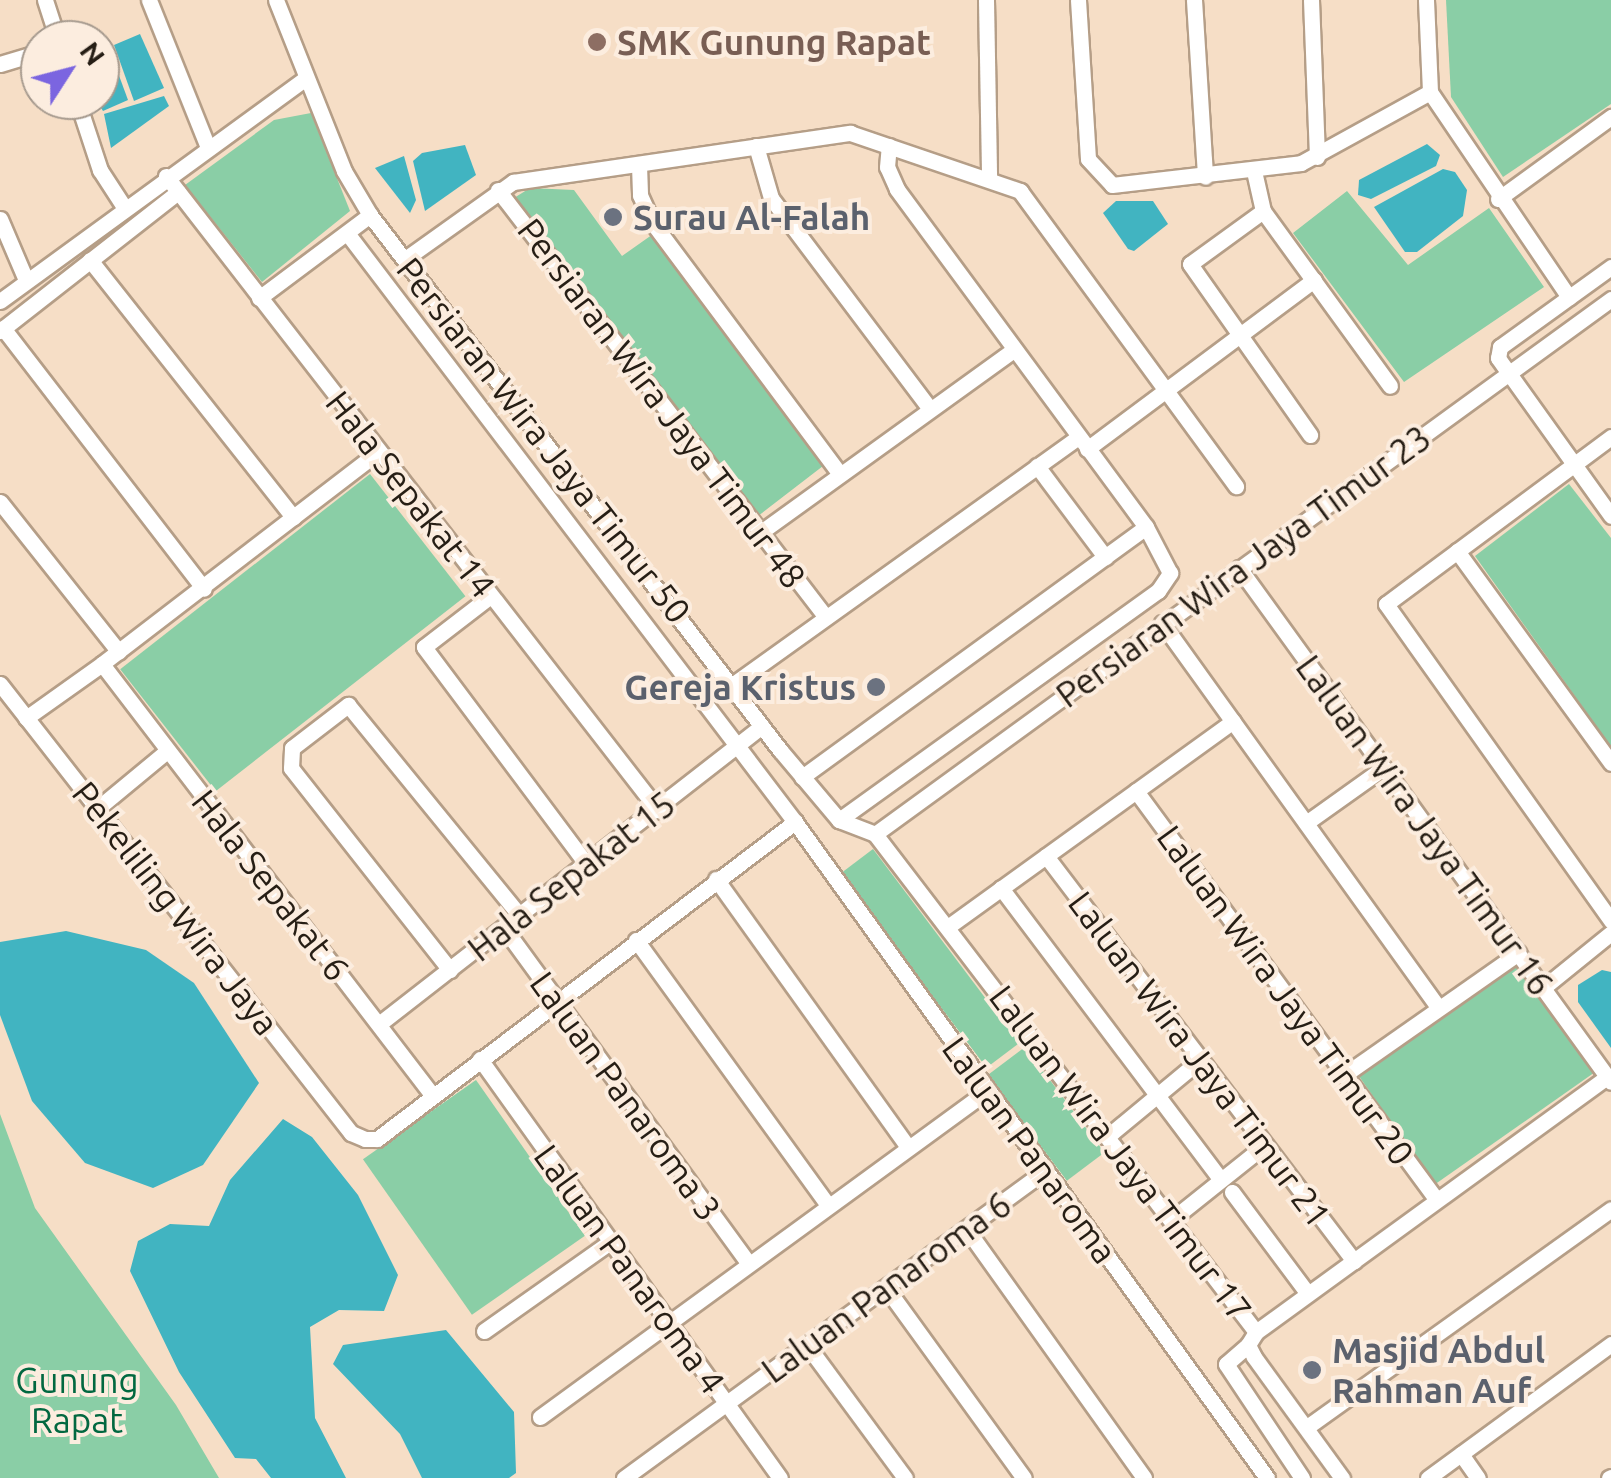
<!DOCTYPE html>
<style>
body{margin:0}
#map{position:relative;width:1611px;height:1478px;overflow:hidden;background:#f6dec6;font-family:Ubuntu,sans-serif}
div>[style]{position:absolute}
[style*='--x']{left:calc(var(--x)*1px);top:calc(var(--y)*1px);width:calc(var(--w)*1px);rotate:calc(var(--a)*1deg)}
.green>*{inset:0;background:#8acea6;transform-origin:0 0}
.water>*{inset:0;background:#41b4c1}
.roads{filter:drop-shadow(2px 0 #b59e87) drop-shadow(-2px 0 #b59e87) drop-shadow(0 2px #b59e87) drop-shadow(0 -2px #b59e87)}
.minor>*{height:15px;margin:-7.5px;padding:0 7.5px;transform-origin:7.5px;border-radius:7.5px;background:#fff}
.dots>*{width:28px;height:28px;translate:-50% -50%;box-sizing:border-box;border:5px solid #fceddf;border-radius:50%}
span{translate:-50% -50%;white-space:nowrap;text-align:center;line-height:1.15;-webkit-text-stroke:8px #fceddf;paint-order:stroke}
.education-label{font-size:35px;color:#785e54;font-weight:700}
.left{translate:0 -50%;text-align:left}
.worship-label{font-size:35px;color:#5b616d;font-weight:700}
.right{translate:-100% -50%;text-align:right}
.street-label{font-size:35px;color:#261e15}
.park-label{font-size:35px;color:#026840}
.north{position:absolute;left:20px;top:20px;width:100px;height:100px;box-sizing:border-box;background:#fceddf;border:2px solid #a69a8e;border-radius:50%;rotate:54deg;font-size:28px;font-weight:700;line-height:40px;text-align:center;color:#261e15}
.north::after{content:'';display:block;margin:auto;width:35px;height:45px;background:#7b65e0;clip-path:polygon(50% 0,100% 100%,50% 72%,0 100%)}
</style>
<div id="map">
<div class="green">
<div style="clip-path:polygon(1446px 0,1611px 0,1611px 104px,1503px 177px,1451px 97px)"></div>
<div style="clip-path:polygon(311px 113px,350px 211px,262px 282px,185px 185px,274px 120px)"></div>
<div style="clip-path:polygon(530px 188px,574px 190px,622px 256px,656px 232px,823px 466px,758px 516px,514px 198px)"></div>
<div style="clip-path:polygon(1347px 191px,1408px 265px,1489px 208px,1544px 287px,1404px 382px,1293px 233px)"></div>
<div style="left:370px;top:474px;width:155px;height:317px;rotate:52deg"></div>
<div style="clip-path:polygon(1569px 484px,1611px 538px,1611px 747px,1475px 556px)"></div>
<div style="left:873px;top:849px;width:243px;height:41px;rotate:53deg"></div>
<div style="left:1517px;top:962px;width:135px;height:195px;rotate:55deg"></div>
<div style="left:1025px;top:1047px;width:132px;height:47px;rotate:53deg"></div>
<div style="left:476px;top:1080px;width:190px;height:138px;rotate:55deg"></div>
<div style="clip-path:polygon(0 1114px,35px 1208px,176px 1405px,219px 1478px,0 1478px)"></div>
</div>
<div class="water">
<div style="clip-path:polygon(140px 34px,164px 88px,134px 101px,114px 45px)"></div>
<div style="clip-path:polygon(107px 43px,128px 100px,103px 111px,96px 100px,100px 46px)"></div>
<div style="clip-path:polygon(164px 96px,169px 106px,111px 148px,104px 114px)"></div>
<div style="clip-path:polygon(1427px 144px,1440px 155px,1436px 166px,1371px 199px,1358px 195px,1359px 180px)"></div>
<div style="clip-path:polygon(465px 145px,476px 175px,425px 211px,413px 161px,422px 153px)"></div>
<div style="clip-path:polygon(404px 156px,416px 200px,410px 213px,375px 168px)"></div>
<div style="clip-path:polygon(1443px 169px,1455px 172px,1467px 190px,1463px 216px,1417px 252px,1405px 252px,1374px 207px)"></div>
<div style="clip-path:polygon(1116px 201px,1153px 201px,1168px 224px,1134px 251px,1128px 249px,1103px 213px)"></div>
<div style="clip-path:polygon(66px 931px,146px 950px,194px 983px,259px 1083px,203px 1165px,153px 1188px,85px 1163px,32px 1101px,0 1015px,0 942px)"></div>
<div style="clip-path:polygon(1602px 970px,1611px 972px,1611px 1048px,1578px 1002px,1578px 985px)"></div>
<div style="clip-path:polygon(283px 1119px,312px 1137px,358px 1195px,398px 1275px,384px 1311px,339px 1310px,310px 1327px,315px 1418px,346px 1478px,271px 1478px,256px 1459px,235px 1458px,179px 1372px,130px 1271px,138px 1241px,170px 1224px,209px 1226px,230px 1180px)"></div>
<div style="clip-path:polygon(446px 1330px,514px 1412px,516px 1473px,509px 1478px,422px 1478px,400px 1434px,333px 1364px,343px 1345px)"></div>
</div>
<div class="roads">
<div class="minor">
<div style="--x:45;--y:0;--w:42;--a:72"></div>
<div style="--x:149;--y:0;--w:156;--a:68.2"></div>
<div style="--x:276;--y:0;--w:184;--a:68.3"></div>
<div style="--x:344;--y:171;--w:51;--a:59.4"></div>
<div style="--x:370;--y:215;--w:674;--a:52.54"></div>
<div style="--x:780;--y:750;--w:92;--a:49.9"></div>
<div style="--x:839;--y:820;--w:39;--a:21"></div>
<div style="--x:986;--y:0;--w:177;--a:89"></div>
<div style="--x:1078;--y:0;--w:159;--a:86.4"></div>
<div style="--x:1088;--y:159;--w:35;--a:47"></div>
<div style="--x:1112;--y:185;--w:190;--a:-6.6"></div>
<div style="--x:1301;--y:163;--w:147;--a:-28.8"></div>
<div style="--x:1194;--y:0;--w:177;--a:86.4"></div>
<div style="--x:1311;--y:0;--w:157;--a:87.8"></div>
<div style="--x:1426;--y:0;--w:92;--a:87.5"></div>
<div style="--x:1430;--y:92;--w:248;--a:55.9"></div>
<div style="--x:0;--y:64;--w:42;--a:-16.7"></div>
<div style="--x:77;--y:100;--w:74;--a:71.8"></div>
<div style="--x:100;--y:170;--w:44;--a:57"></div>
<div style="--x:756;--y:146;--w:54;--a:73.9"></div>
<div style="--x:771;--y:198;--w:263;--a:53"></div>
<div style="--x:639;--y:165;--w:30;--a:88"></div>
<div style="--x:640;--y:195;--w:30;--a:66"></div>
<div style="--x:652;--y:222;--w:314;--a:53.3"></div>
<div style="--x:1254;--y:171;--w:41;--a:77.3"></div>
<div style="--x:1263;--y:211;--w:216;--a:54"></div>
<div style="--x:166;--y:176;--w:803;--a:52.19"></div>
<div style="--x:498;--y:190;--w:537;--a:52.49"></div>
<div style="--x:1498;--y:199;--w:140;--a:-36"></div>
<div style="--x:1263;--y:211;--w:90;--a:144"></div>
<div style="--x:1190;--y:264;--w:209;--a:54.9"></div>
<div style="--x:0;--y:219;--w:66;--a:66.9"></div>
<div style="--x:347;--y:233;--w:740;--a:52.74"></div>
<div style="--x:795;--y:822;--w:808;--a:54.26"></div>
<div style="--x:405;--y:259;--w:133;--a:-35.5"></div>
<div style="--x:513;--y:182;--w:341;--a:-8.3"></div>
<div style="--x:850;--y:133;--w:180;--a:18.8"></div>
<div style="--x:1020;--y:191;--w:366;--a:53.8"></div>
<div style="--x:90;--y:260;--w:328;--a:51.7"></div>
<div style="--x:1611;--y:267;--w:137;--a:144.2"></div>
<div style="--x:1500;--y:347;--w:11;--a:100"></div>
<div style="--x:1498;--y:358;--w:194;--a:54.4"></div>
<div style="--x:259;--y:298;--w:139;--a:-36.8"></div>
<div style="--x:0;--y:301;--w:379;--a:-36.1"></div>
<div style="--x:3;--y:328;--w:329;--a:52.4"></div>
<div style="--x:0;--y:331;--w:226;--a:-38"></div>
<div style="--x:1611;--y:437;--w:280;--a:143.4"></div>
<div style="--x:1386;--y:604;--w:389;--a:54.6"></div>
<div style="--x:1087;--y:449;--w:283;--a:-36.7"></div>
<div style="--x:378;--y:452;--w:348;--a:142.5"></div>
<div style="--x:102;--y:664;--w:544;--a:52.54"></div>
<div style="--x:1037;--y:466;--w:114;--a:53.2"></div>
<div style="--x:0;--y:502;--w:191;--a:51.6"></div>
<div style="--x:761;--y:532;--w:311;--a:-35.8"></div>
<div style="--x:1457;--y:551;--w:262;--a:54"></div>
<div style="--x:1239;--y:568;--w:634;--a:54.11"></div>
<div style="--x:489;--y:597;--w:82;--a:142.4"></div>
<div style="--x:424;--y:647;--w:272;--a:53.2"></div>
<div style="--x:1162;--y:623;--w:474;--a:54.3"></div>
<div style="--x:0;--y:684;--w:570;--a:51.98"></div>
<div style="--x:351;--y:1133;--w:15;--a:23"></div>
<div style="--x:365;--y:1139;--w:12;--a:0"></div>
<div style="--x:377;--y:1139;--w:525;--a:-37.18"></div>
<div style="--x:732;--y:685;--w:426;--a:-35.6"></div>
<div style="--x:26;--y:718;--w:93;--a:-35.4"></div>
<div style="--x:802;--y:777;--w:425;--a:-36"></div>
<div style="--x:1136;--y:791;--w:506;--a:53.67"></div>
<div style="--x:98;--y:808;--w:89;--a:-39.6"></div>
<div style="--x:839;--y:820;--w:393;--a:-35.7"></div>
<div style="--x:1158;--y:591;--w:22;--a:-56"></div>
<div style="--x:1170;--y:573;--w:52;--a:-117.6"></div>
<div style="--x:1146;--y:527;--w:420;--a:-126.4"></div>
<div style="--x:897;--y:189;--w:24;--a:-114"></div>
<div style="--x:887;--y:167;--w:21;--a:-85"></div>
<div style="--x:1306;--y:823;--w:95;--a:-35.5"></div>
<div style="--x:875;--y:834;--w:910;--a:-36.01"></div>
<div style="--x:875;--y:834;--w:627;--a:52.58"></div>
<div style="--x:1256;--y:1332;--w:15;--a:122"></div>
<div style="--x:1248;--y:1345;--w:13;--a:63"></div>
<div style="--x:1254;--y:1357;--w:150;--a:54"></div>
<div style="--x:1046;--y:856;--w:509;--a:52.75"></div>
<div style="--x:716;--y:879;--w:330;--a:54.4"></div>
<div style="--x:1001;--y:888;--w:364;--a:53"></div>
<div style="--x:949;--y:926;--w:350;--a:-35.8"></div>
<div style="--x:504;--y:928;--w:414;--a:53.9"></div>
<div style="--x:636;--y:940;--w:327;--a:54.1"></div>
<div style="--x:450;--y:970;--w:257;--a:-128.2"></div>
<div style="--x:291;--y:768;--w:20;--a:-87"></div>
<div style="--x:292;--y:748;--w:71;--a:-37.5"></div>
<div style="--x:348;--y:705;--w:272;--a:50.8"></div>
<div style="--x:1543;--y:988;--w:87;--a:-39"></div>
<div style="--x:379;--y:1024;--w:485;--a:-37.9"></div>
<div style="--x:480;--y:1059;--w:515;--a:54.4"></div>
<div style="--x:1344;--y:1075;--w:213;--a:-35"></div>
<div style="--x:1108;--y:1136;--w:119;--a:-39.6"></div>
<div style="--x:1232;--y:1192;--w:127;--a:53.3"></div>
<div style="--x:1171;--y:1220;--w:120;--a:-38.6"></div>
<div style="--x:968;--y:1231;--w:303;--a:54.5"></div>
<div style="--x:887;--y:1289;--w:233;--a:54.1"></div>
<div style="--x:484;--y:1331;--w:154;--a:-35.2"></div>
<div style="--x:1256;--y:1332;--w:434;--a:-36"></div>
<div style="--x:807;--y:1345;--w:165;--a:53.6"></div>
<div style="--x:1248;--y:1345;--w:29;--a:139"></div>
<div style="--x:1226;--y:1364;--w:137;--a:56.3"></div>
<div style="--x:540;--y:1417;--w:553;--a:-36.1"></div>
<div style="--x:1307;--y:1427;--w:374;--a:-35.6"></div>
<div style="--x:1461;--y:1454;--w:29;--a:55"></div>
<div style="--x:624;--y:1478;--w:522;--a:-36.12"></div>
<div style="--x:1428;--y:1478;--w:227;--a:-36.2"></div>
<div style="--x:1609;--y:1478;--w:2;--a:-27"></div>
</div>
</div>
<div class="dots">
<div style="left:597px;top:42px;background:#8d6e63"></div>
<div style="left:613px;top:217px;background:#6b7280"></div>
<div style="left:876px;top:687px;background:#6b7280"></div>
<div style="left:1312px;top:1370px;background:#6b7280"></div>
</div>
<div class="education-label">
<span class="left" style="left:617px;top:42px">SMK Gunung Rapat</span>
</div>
<div class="worship-label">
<span class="left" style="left:633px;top:217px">Surau Al-Falah</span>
<span class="right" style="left:856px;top:687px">Gereja Kristus</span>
<span class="left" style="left:1332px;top:1370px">Masjid Abdul<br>Rahman Auf</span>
</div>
<div class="street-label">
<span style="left:662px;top:403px;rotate:53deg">Persiaran Wira Jaya Timur 48</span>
<span style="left:544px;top:440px;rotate:52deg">Persiaran Wira Jaya Timur 50</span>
<span style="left:411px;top:494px;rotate:52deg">Hala Sepakat 14</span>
<span style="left:1243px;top:566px;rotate:-36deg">Persiaran Wira Jaya Timur 23</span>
<span style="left:1425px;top:825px;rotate:54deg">Laluan Wira Jaya Timur 16</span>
<span style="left:571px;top:876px;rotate:-38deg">Hala Sepakat 15</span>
<span style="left:271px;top:885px;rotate:52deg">Hala Sepakat 6</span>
<span style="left:176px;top:908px;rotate:52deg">Pekeliling Wira Jaya</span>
<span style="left:1286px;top:995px;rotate:54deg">Laluan Wira Jaya Timur 20</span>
<span style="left:1200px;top:1059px;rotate:53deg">Laluan Wira Jaya Timur 21</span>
<span style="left:626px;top:1096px;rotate:54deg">Laluan Panaroma 3</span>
<span style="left:1030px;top:1150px;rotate:54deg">Laluan Panaroma</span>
<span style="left:1121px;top:1153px;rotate:53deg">Laluan Wira Jaya Timur 17</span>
<span style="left:630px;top:1269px;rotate:54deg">Laluan Panaroma 4</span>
<span style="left:886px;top:1287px;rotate:-36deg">Laluan Panaroma 6</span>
</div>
<div class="park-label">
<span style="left:77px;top:1400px">Gunung<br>Rapat</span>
</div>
<div class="north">N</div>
</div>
